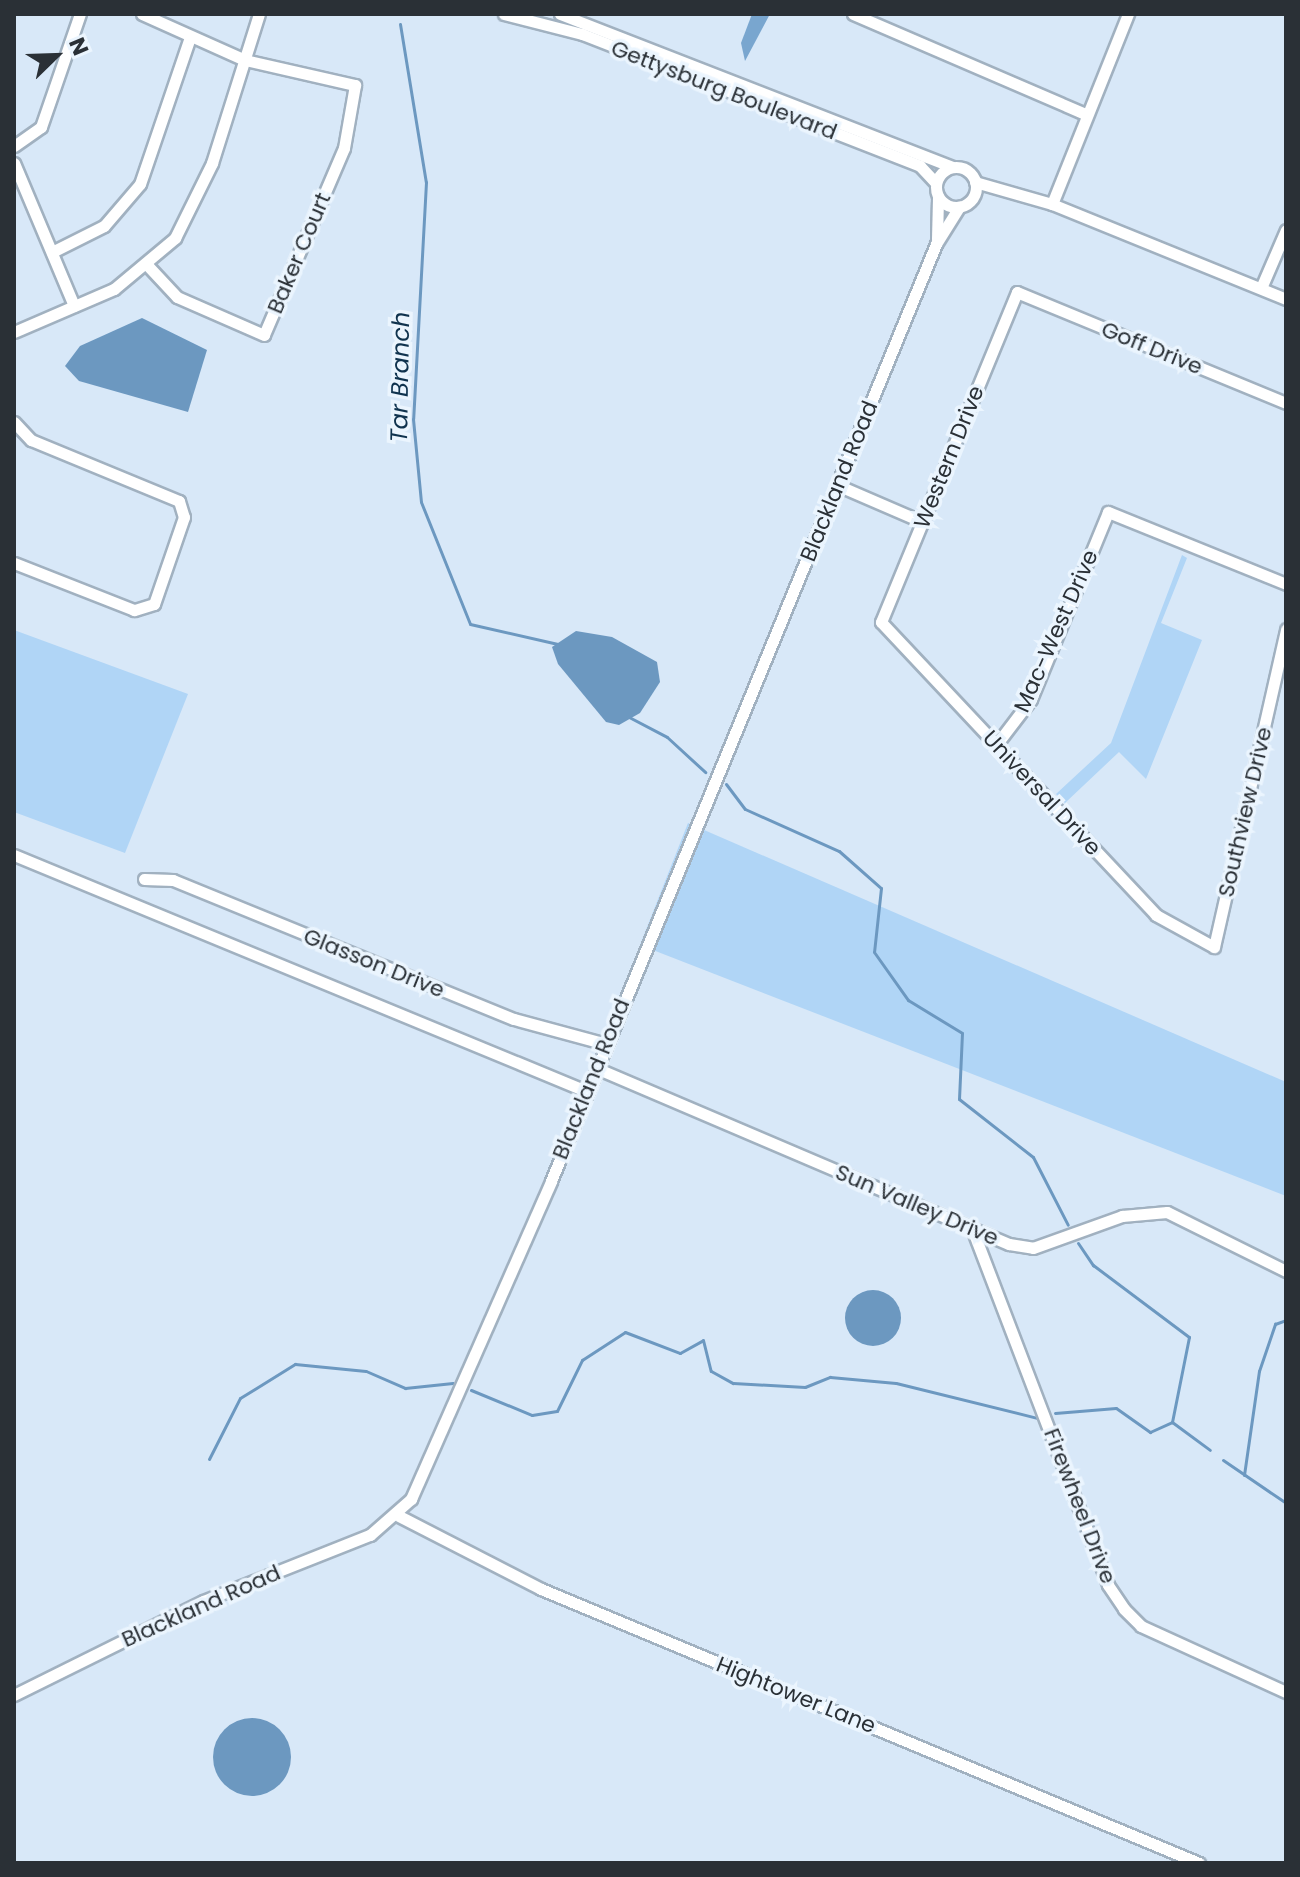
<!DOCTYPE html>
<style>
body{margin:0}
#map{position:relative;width:1300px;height:1877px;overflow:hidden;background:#d8e8f8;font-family:Poppins,sans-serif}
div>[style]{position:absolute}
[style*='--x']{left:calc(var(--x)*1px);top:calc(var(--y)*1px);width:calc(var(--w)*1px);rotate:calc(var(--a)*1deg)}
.green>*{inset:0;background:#b0d5f6}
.forest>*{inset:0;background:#79a6cf}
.water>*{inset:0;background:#6c98c0}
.round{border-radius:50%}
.stream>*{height:3px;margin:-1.5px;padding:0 1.5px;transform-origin:1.5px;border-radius:1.5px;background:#6c98c0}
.roads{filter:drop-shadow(2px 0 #a1b1c0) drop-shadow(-2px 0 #a1b1c0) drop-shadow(0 2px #a1b1c0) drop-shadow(0 -2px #a1b1c0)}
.minor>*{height:11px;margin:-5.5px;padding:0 5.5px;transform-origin:5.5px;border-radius:5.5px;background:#fff}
.minor>.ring{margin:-5.5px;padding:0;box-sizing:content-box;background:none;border:11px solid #fff;border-radius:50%}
span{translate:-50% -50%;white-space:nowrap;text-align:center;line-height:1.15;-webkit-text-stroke:7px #ebf5fe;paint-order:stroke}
.street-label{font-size:22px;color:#2a3036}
.water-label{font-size:24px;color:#10334e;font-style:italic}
.frame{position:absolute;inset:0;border:16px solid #2a3036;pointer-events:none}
.north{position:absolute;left:16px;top:16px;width:80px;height:80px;-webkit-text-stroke:6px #ebf5fe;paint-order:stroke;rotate:67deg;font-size:22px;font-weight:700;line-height:32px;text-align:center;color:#2a3036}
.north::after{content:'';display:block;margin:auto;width:28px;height:36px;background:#2a3036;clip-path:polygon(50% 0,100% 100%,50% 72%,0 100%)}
</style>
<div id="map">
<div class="green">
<div style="clip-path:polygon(1182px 555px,1187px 558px,1161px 623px,1202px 640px,1146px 779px,1119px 752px,1065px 803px,1056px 794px,1111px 743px)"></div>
<div style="clip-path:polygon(14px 630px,188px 694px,125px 853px,14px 812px)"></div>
<div style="clip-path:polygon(688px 823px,1286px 1082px,1286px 1196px,640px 945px)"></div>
</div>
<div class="forest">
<div style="clip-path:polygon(752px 14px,770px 14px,745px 61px,741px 43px)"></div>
</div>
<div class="water">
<div style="clip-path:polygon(142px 318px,207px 350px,188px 412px,79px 381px,65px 366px,80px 346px)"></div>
<div style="clip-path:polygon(576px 631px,612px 637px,657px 662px,660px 682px,640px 713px,619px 725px,606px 722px,558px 664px,552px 647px)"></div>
<div class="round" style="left:845px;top:1290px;width:56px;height:56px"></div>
<div class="round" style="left:213px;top:1718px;width:78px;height:78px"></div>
</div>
<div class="stream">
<div style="--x:400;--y:24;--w:160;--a:80.7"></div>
<div style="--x:426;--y:182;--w:237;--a:93.1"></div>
<div style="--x:413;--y:419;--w:83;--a:84.5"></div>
<div style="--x:421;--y:502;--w:131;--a:68.1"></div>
<div style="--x:470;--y:624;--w:90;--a:12.8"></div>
<div style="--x:627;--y:716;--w:45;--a:27.7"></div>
<div style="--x:667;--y:737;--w:52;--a:42.6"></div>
<div style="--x:726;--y:784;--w:31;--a:53"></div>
<div style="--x:745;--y:809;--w:103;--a:24.1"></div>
<div style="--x:839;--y:851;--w:56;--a:41.4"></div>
<div style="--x:881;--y:888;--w:64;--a:96.2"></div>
<div style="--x:874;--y:952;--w:59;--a:54.7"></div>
<div style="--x:908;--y:1000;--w:63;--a:31.4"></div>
<div style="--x:962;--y:1033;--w:66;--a:92.6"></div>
<div style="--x:959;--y:1099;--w:94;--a:38.1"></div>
<div style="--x:1033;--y:1157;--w:76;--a:62.8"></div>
<div style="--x:1078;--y:1243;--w:27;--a:56"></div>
<div style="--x:1093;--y:1265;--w:120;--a:36.9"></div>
<div style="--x:1189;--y:1337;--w:87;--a:101.3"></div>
<div style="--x:1172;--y:1422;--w:47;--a:36.4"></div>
<div style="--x:471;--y:1390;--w:66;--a:22.3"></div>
<div style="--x:532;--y:1415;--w:25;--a:-9"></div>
<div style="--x:557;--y:1411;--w:57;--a:-63.9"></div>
<div style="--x:582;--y:1360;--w:51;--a:-33.1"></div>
<div style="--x:625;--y:1332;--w:59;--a:20.9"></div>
<div style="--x:680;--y:1353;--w:26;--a:-29"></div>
<div style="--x:703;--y:1340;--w:32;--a:76"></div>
<div style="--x:711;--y:1371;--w:25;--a:29"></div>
<div style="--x:733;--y:1383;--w:72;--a:3.2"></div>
<div style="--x:805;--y:1387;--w:27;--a:-22"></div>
<div style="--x:830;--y:1377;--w:66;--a:5.2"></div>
<div style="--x:896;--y:1383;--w:145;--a:13.9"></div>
<div style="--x:1055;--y:1413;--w:61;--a:-4.7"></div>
<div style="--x:1116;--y:1408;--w:42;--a:35.2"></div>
<div style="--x:1150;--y:1432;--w:24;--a:-24"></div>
<div style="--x:209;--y:1459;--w:68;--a:-63.1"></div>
<div style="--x:240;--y:1398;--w:65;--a:-31.7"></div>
<div style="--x:295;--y:1364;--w:71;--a:5.6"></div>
<div style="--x:366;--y:1371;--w:43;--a:23.6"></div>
<div style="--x:405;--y:1388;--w:48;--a:-5.9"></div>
<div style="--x:1223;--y:1460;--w:76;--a:34.3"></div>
<div style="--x:1244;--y:1475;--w:105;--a:-81.8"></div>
<div style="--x:1259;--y:1371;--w:50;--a:-71.2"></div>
<div style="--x:1275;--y:1324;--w:12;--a:-20"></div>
</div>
<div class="roads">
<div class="minor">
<div style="--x:142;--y:14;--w:113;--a:24.1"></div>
<div style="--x:245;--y:60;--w:113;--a:12.8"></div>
<div style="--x:355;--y:85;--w:64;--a:99.9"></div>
<div style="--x:344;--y:148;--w:203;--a:113.2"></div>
<div style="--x:264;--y:335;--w:95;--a:-156.4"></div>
<div style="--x:177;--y:297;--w:42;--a:-133.1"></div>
<div style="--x:504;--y:14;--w:81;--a:14.4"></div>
<div style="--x:582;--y:34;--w:363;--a:21.3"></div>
<div style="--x:920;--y:166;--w:23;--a:47"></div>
<div style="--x:560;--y:14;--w:421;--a:21.3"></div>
<div style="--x:853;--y:14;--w:255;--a:23.3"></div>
<div style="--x:14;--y:146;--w:33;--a:-35"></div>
<div style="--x:41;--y:127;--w:120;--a:-71"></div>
<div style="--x:14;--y:163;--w:155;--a:67.2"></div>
<div class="ring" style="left:936px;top:167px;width:29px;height:29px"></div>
<div style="--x:975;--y:182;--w:80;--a:15.9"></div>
<div style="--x:1052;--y:204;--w:253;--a:22.1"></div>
<div style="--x:1052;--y:204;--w:205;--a:-68.2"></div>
<div style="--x:937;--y:239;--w:42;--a:-88.6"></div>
<div style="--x:52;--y:252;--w:58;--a:-26.6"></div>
<div style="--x:104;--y:226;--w:55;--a:-49.4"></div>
<div style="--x:140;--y:184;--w:152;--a:-71.2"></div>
<div style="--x:1261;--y:288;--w:63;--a:-66.7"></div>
<div style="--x:14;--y:332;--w:109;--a:-23.3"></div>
<div style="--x:114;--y:289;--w:80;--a:-39.9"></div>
<div style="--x:175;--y:238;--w:84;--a:-63.7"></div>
<div style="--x:212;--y:163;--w:156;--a:-72.5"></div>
<div style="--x:1286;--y:403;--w:291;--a:-157.6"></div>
<div style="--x:1017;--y:292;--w:357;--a:112.4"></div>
<div style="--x:881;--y:622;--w:402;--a:46.8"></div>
<div style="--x:1156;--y:915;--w:66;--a:28.9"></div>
<div style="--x:1214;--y:947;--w:326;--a:-77.2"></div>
<div style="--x:14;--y:422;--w:25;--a:47"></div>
<div style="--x:31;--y:440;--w:160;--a:22.4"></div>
<div style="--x:179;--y:501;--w:17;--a:73"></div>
<div style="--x:184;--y:517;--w:92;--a:109"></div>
<div style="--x:154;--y:604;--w:21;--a:163"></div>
<div style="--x:134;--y:610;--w:129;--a:-158.6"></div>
<div style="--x:837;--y:485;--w:94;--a:23.3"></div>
<div style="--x:996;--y:745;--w:58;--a:-52.7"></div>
<div style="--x:1031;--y:699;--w:202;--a:-67.6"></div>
<div style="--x:1108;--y:512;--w:192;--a:22"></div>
<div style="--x:14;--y:855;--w:619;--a:22.42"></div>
<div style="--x:144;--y:879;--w:29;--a:2"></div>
<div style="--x:173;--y:880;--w:368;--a:22.2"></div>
<div style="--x:514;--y:1019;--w:95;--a:15.2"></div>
<div style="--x:596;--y:1068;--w:449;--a:23.1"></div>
<div style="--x:1009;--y:1244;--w:24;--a:9"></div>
<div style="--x:1033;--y:1248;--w:95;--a:-19.8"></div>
<div style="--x:1122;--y:1216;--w:45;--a:-5.1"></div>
<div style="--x:1167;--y:1212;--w:133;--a:26.4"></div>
<div style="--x:973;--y:1231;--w:379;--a:69.1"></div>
<div style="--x:1108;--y:1585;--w:29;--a:56"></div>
<div style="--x:1124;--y:1609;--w:24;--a:45"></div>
<div style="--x:1141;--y:1626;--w:159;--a:24.5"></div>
<div style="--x:399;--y:1516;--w:160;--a:27.2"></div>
<div style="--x:541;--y:1589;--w:713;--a:22.61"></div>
<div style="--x:14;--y:1695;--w:211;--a:-26.4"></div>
<div style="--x:203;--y:1601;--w:180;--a:-21.6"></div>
<div style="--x:370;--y:1535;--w:55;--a:-41.3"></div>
<div style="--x:411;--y:1499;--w:347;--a:-66.2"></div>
<div style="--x:551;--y:1181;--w:1013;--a:-67.66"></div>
<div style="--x:936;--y:244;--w:44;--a:-58.1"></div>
</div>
</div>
<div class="street-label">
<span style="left:724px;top:90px;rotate:21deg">Gettysburg Boulevard</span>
<span style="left:299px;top:253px;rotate:-67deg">Baker Court</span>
<span style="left:1152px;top:348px;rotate:22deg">Goff Drive</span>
<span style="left:949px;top:457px;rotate:-68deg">Western Drive</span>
<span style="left:839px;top:481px;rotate:-68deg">Blackland Road</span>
<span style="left:1056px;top:631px;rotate:-66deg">Mac-West Drive</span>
<span style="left:1042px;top:793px;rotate:47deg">Universal Drive</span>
<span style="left:1245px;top:812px;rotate:-77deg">Southview Drive</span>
<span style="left:374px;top:963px;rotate:22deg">Glasson Drive</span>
<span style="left:591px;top:1079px;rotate:-68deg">Blackland Road</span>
<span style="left:917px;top:1205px;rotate:23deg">Sun Valley Drive</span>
<span style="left:1080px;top:1506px;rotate:69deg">Firewheel Drive</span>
<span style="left:201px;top:1606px;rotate:-24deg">Blackland Road</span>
<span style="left:796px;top:1695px;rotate:22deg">Hightower Lane</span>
</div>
<div class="water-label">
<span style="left:400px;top:377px;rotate:-89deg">Tar Branch</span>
</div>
<div class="frame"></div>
<div class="north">N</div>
</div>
